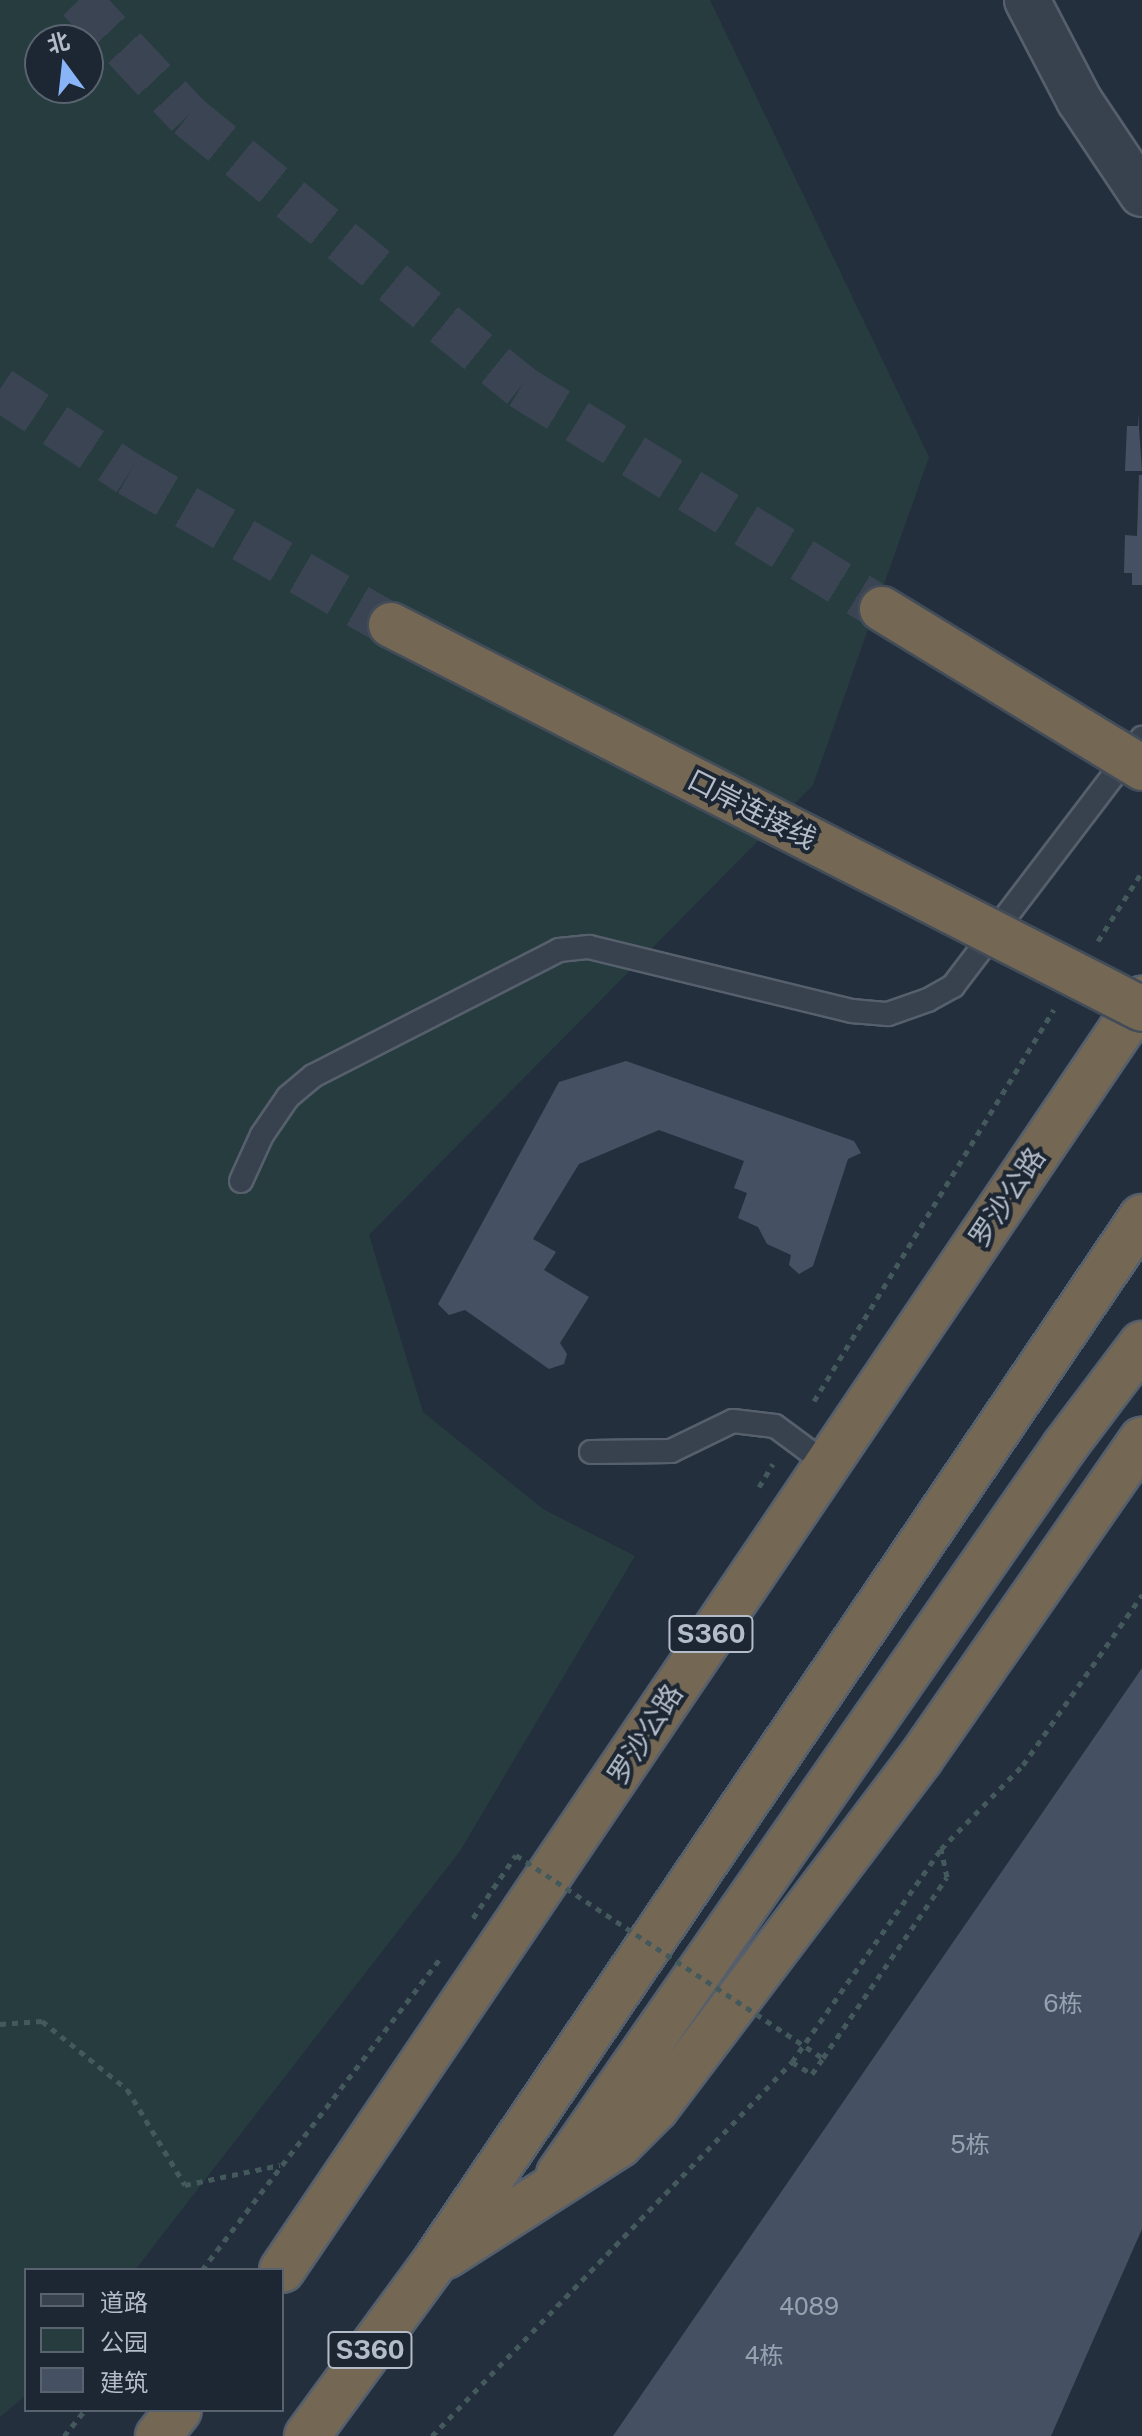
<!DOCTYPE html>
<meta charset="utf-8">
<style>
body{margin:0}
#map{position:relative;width:1142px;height:2436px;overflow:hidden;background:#242f3e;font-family:"Public Sans","Noto Sans SC",sans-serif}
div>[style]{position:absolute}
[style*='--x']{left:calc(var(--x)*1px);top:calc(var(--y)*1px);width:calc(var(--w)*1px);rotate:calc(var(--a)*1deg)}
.green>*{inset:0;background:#263c3f}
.building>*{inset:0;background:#455162}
.highway-tunnel>*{height:44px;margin-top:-22px;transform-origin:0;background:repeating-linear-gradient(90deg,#3a4453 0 44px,transparent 0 66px)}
.path>*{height:5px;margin-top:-2.5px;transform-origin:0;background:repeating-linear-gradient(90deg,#44595c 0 6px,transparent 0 12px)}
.roads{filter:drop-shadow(2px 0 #565f6c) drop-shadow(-2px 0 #565f6c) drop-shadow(0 2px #565f6c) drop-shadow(0 -2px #565f6c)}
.lane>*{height:22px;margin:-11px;padding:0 11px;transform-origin:11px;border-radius:11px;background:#38414e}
.street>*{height:44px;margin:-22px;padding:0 22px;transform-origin:22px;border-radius:22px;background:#38414e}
.highway>*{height:44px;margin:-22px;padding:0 22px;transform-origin:22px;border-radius:22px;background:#746855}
.path-bridge>*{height:5px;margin-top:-2.5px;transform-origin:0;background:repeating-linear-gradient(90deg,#44595c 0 6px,transparent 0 12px)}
.bridges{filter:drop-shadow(2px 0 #434c59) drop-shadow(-2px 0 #434c59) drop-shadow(0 2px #434c59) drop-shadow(0 -2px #434c59)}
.highway-bridge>*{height:44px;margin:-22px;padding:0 22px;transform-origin:22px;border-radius:22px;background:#746855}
span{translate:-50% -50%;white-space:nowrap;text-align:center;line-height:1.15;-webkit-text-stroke:8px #1d2633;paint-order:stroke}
.number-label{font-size:24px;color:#98a1af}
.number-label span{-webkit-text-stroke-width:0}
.shield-label span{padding:2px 6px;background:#1d2633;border:2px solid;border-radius:6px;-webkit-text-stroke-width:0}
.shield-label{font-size:26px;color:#b4bcc9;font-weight:700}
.street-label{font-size:28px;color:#b4bcc9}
.legend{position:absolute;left:24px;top:2268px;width:260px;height:144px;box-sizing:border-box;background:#1d2633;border:2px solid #59626f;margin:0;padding:10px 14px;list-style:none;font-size:24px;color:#b4bcc9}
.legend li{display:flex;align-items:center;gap:16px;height:40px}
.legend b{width:40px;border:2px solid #59626f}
.north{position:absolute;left:24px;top:24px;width:80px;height:80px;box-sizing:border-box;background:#1d2633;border:2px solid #59626f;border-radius:50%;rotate:345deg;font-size:22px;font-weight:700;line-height:32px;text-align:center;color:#b4bcc9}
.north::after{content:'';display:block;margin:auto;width:28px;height:36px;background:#8ab4f8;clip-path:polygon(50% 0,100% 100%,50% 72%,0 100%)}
</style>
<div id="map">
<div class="green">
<div style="clip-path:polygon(evenodd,0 0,710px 0,929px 457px,813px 785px,369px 1235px,423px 1412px,543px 1509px,635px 1556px,460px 1851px,135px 2270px,26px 2270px,26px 2395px,0 2417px,0 0,40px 40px,88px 40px,88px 88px,40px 88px,40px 40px)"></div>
</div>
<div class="building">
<div style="clip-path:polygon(1138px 413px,1142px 471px,1125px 471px,1127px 426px,1138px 426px)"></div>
<div style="clip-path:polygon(1139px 475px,1142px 475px,1142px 585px,1132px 585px,1132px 573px,1124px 573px,1125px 535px,1137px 536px)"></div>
<div style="clip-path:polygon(626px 1061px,854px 1141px,861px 1153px,848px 1159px,813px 1266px,799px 1274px,789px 1265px,791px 1255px,767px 1244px,758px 1227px,738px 1218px,747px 1193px,734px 1188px,744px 1161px,659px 1130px,579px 1164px,533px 1239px,556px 1252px,544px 1270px,589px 1297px,560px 1343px,567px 1354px,564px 1364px,549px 1369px,465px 1310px,449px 1315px,438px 1304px,559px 1082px)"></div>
<div style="clip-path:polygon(1142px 1668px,1142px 2229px,1051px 2436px,613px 2436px)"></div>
</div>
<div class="highway-tunnel">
<div style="--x:79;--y:0;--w:159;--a:46.8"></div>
<div style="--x:188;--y:116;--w:429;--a:39.1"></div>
<div style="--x:521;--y:387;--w:424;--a:31.6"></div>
<div style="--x:0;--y:389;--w:154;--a:33.4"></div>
<div style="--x:129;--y:474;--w:302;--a:30"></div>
</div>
<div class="path">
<div style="--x:1098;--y:941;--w:82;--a:-57.5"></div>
<div style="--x:814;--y:1401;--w:459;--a:-58.5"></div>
<div style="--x:759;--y:1487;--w:27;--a:-59"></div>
<div style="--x:0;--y:2024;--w:42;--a:-4.1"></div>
<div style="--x:42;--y:2021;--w:109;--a:38.7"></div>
<div style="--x:127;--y:2089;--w:112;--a:58.9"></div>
<div style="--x:185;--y:2185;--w:97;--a:-11.9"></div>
<div style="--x:792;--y:2062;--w:23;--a:31"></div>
<div style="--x:812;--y:2074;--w:19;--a:-55"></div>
<div style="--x:823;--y:2058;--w:219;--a:-55.6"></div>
<div style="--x:947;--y:1877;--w:29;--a:-102"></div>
<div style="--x:202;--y:2270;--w:395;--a:-52.6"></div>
<div style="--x:64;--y:2436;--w:33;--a:-51"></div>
<div style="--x:432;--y:2436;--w:519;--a:-46.09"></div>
<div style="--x:792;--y:2062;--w:260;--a:-55"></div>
<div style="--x:941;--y:1849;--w:117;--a:-45.7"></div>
<div style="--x:1023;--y:1765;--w:208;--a:-55"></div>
</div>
<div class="roads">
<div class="lane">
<div style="--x:241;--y:1181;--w:51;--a:-65.5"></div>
<div style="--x:262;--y:1135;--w:46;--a:-55.6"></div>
<div style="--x:288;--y:1097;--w:33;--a:-40"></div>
<div style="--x:313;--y:1076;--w:276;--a:-27.1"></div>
<div style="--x:559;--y:950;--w:30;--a:-6"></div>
<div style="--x:589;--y:947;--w:271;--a:13.7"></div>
<div style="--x:852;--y:1011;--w:36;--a:5"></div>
<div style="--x:888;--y:1014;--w:42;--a:-19.3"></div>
<div style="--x:928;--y:1000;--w:29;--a:-29"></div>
<div style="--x:953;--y:986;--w:312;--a:-52.7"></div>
<div style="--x:591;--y:1452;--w:80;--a:-0.7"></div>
<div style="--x:671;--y:1451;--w:69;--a:-25.8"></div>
<div style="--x:733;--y:1421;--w:42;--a:6.8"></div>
<div style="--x:775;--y:1426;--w:62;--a:36.5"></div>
</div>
<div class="street">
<div style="--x:1027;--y:0;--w:113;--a:62.5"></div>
<div style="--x:1079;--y:100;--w:113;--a:56.2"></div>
</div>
<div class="highway">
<div style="--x:559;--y:2174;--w:887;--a:-55.2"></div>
<div style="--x:1065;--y:1446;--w:128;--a:-53"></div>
<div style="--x:446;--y:2256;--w:206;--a:-32.7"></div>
<div style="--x:619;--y:2145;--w:52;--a:-45"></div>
<div style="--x:656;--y:2108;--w:438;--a:-52.9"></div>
<div style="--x:920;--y:1759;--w:389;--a:-55.2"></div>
<div style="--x:282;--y:2270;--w:1535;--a:-55.92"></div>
<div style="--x:158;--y:2436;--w:33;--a:-51"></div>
<div style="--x:307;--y:2436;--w:215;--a:-53.7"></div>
<div style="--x:434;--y:2263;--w:1263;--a:-55.91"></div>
</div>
</div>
<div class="path-bridge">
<div style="--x:473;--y:1918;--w:76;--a:-55.7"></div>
<div style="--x:516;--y:1855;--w:368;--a:33.5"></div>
</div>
<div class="bridges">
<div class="highway-bridge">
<div style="--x:882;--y:609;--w:305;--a:31.4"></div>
<div style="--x:391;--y:625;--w:843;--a:27.08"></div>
</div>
</div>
<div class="number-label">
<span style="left:1063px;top:2004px">6栋</span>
<span style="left:970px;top:2145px">5栋</span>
<span style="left:809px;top:2307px">4089</span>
<span style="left:764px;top:2356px">4栋</span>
</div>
<div class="shield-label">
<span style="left:711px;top:1634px">S360</span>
<span style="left:370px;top:2350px">S360</span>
</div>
<div class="street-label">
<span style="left:752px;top:809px;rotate:27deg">口岸连接线</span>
<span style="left:1007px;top:1197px;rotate:-56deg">罗沙公路</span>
<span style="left:645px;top:1734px;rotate:-57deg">罗沙公路</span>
</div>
<ul class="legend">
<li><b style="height:10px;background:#38414e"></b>道路</li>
<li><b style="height:22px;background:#263c3f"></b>公园</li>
<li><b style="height:22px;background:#455162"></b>建筑</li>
</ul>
<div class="north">北</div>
</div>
